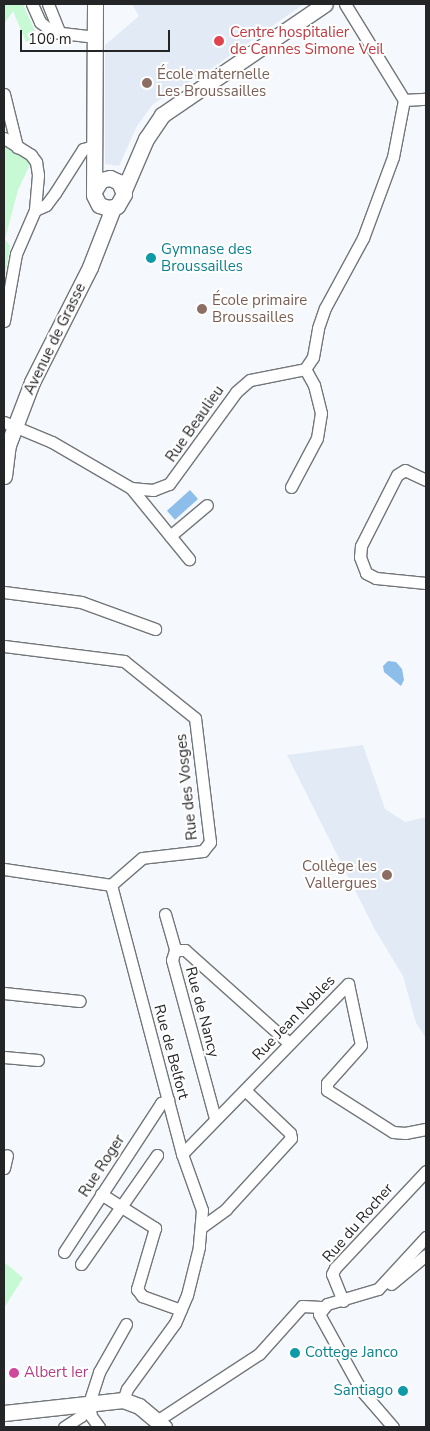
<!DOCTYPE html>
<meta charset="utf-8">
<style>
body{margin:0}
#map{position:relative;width:430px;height:1431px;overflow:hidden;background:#f5f8fd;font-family:"Nunito Sans",sans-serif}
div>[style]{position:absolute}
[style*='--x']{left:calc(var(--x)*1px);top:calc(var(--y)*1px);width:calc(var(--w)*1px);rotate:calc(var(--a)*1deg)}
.built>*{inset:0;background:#e2ebf5}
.green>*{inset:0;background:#c7f9d4}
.water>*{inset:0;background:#8cbee9;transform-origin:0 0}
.roads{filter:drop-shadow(1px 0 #737679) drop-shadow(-1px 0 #737679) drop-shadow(0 1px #737679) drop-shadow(0 -1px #737679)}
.minor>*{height:11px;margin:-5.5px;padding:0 5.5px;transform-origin:5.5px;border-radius:5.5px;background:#fff}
.tertiary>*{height:15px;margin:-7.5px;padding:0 7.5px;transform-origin:7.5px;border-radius:7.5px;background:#fff}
.dots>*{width:14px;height:14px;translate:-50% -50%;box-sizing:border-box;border:2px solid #fff;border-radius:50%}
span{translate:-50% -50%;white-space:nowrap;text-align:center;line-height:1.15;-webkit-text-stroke:4px #fff;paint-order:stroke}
.health-label{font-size:15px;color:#be3a42}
.left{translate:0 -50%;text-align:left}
.education-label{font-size:15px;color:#785e54}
.right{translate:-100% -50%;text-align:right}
.culture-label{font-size:15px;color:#0d838f}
.street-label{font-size:15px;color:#242527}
.hotel-label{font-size:15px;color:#b23c85}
.frame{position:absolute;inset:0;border:5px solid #242527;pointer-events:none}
.scale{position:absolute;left:20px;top:30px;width:150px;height:22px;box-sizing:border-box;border:2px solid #242527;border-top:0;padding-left:6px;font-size:15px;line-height:18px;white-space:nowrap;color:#242527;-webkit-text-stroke:4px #fff;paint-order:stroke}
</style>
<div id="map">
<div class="built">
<div style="clip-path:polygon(132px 4px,304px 4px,212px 68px,153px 104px,137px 126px,119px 166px,105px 164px,105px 45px,139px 16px)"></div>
<div style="clip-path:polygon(363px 745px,385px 809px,405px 822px,426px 817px,426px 1038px,416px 1023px,403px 976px,374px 928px,287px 755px)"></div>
</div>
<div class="green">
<div style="clip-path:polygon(4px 4px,23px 4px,37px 36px,26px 42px,13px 11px,4px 24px)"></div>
<div style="clip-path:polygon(4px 143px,32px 160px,18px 190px,5px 239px,10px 246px,4px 284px)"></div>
<div style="clip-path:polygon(4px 1262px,23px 1278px,4px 1308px)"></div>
</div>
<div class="water">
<div style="left:190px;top:490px;width:12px;height:31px;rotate:48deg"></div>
<div style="clip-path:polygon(388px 661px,396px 662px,402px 669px,404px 680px,401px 686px,384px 672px,383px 666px)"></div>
</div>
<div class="roads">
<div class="minor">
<div style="--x:32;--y:4;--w:20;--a:66"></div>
<div style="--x:40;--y:22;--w:16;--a:38"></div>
<div style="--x:53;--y:32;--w:43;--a:6.6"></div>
<div style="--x:48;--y:4;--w:31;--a:68"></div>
<div style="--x:345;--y:4;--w:113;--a:58.4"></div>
<div style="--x:4;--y:94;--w:55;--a:76.2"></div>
<div style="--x:404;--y:100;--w:22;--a:-3"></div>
<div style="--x:4;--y:138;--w:32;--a:32"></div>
<div style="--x:31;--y:155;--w:9;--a:54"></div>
<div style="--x:36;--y:162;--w:13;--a:81"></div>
<div style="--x:38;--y:175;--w:35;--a:95"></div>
<div style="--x:35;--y:210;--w:48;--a:113.4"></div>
<div style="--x:16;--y:254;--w:68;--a:100.2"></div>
<div style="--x:35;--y:210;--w:12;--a:-24"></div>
<div style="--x:46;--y:205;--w:15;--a:-53"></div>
<div style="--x:55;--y:193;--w:52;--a:-57.5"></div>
<div style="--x:83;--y:149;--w:11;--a:-15"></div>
<div style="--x:4;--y:422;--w:52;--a:22.6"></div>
<div style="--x:52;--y:442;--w:91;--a:30.2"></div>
<div style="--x:131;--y:488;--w:22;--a:5"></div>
<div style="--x:153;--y:490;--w:17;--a:-21"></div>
<div style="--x:169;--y:484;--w:114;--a:-53.9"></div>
<div style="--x:236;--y:392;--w:18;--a:-41"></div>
<div style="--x:250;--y:380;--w:56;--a:-11.3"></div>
<div style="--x:305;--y:369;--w:14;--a:-56"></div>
<div style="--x:313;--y:357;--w:29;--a:-80"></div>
<div style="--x:318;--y:328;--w:21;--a:-71"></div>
<div style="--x:325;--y:308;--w:80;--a:-61.5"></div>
<div style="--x:363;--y:238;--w:86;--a:-69.7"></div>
<div style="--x:393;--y:157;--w:58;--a:-79.1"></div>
<div style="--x:426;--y:480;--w:23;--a:-155"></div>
<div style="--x:405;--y:470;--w:9;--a:148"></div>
<div style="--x:397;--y:475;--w:80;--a:116.9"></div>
<div style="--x:361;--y:546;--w:11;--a:95"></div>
<div style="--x:360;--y:557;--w:17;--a:69"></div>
<div style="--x:366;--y:573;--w:11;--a:27"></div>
<div style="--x:376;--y:578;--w:50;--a:5.7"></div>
<div style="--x:291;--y:487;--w:55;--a:-62"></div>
<div style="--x:317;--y:438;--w:25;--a:-81"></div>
<div style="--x:321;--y:413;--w:29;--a:-104"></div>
<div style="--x:314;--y:385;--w:18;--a:-119"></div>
<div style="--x:131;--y:488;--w:92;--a:50.8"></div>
<div style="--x:170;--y:536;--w:48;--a:-40"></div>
<div style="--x:4;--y:592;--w:78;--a:7.4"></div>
<div style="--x:81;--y:602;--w:79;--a:20"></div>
<div style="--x:4;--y:646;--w:121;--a:7.1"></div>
<div style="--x:124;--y:661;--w:91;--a:38.8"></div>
<div style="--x:195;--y:718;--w:125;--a:83.1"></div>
<div style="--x:210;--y:842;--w:11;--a:128"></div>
<div style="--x:203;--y:851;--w:61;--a:173.5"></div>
<div style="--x:142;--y:858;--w:41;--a:138.9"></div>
<div style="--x:111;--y:885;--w:108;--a:-171.5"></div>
<div style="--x:111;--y:885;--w:278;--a:75.2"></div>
<div style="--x:182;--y:1154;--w:59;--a:70.3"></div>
<div style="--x:202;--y:1210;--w:37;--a:95"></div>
<div style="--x:199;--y:1247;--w:49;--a:104"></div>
<div style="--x:187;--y:1295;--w:30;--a:113"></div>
<div style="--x:175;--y:1323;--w:82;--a:126"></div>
<div style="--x:127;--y:1389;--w:12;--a:110"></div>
<div style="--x:165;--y:914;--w:37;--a:74"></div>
<div style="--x:175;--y:950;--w:10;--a:107"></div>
<div style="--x:172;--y:960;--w:164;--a:74.8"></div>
<div style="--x:175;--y:950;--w:10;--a:0"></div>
<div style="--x:185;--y:950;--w:140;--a:41.8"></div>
<div style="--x:4;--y:993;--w:76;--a:6"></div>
<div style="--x:4;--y:1057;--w:34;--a:5"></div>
<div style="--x:182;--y:1154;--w:238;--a:-45.7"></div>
<div style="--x:348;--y:984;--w:62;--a:78"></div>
<div style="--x:361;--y:1045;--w:51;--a:131.8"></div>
<div style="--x:327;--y:1083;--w:7;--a:90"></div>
<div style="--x:327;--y:1090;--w:78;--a:32.5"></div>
<div style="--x:393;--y:1132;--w:12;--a:5"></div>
<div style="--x:405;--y:1133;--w:21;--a:-11"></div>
<div style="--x:4;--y:1168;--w:13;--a:-77"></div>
<div style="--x:101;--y:1194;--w:64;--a:32.2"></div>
<div style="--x:155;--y:1228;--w:64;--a:106.4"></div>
<div style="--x:137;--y:1289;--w:9;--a:54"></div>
<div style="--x:142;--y:1296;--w:41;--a:19.7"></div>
<div style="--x:203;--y:1226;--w:29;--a:-36"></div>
<div style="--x:226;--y:1209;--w:96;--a:-47.5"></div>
<div style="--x:291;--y:1138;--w:5;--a:-101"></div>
<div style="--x:290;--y:1133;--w:62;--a:-136.3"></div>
<div style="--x:64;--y:1252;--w:178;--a:-56.9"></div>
<div style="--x:161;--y:1103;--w:8;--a:-23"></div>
<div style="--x:81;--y:1264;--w:133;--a:-55.1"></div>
<div style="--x:391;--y:1284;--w:45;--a:-39.6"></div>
<div style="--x:343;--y:1301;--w:29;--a:-112"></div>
<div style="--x:332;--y:1274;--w:7;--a:-63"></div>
<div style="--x:335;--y:1268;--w:133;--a:-46.8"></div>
<div style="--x:89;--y:1403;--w:13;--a:81"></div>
<div style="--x:91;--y:1416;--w:14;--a:54"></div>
<div style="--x:158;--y:1420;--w:121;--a:-33.2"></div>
<div style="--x:259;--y:1354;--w:64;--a:-48.1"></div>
<div style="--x:302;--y:1306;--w:19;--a:3"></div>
<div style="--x:64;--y:1427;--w:20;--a:-33"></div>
<div style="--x:81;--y:1416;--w:15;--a:-58"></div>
<div style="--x:89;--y:1403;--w:33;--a:-72"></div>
<div style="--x:99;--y:1372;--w:55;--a:-60.6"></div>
<div style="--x:393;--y:1427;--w:49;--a:-130.9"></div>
<div style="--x:361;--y:1390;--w:87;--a:-118.9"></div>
<div style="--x:319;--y:1314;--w:13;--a:-51"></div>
<div style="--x:327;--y:1304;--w:53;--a:-16.4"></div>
<div style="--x:378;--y:1289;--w:71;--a:-47.3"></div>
</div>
<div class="tertiary">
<div style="--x:124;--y:190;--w:56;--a:-66.7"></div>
<div style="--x:146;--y:139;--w:29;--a:-56"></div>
<div style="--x:162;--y:115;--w:197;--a:-34.3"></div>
<div style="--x:94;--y:191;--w:13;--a:-58"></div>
<div style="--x:101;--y:180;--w:9;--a:-13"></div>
<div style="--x:110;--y:178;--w:10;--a:24"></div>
<div style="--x:119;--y:182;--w:13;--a:67"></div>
<div style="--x:124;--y:194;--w:14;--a:120"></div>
<div style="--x:117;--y:206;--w:9;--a:167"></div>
<div style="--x:108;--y:208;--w:9;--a:-162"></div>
<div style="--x:99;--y:205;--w:11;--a:-117"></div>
<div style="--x:94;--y:195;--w:191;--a:-89.7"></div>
<div style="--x:4;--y:476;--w:31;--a:-83"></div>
<div style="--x:8;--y:445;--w:67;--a:-69.1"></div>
<div style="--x:32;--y:382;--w:129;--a:-63.2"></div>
<div style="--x:90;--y:267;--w:63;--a:-68.7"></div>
<div style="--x:4;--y:1413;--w:120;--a:-6.2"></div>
<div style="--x:123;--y:1400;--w:17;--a:21"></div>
<div style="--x:139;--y:1406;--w:33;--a:40"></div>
</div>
</div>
<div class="dots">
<div style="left:219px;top:41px;background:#e0444e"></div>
<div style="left:147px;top:83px;background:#8d6e63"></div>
<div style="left:151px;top:258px;background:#0f9aa8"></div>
<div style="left:202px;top:309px;background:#8d6e63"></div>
<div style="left:387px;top:875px;background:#8d6e63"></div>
<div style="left:295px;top:1353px;background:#0f9aa8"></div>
<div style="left:14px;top:1373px;background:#d1479c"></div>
<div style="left:403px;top:1391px;background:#0f9aa8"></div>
</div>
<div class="health-label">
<span class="left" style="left:230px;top:41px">Centre hospitalier<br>de Cannes Simone Veil</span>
</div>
<div class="education-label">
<span class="left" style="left:157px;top:83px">École maternelle<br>Les Broussailles</span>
<span class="left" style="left:212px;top:309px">École primaire<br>Broussailles</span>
<span class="right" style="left:377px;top:875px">Collège les<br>Vallergues</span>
</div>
<div class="culture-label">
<span class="left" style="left:161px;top:258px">Gymnase des<br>Broussailles</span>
<span class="left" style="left:305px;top:1353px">Cottege Janco</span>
<span class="right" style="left:393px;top:1391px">Santiago</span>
</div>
<div class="street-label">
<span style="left:55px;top:339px;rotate:-64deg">Avenue de Grasse</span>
<span style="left:195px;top:424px;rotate:-55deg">Rue Beaulieu</span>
<span style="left:187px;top:787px;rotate:-96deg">Rue des Vosges</span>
<span style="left:202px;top:1012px;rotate:75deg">Rue de Nancy</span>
<span style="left:294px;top:1018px;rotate:-46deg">Rue Jean Nobles</span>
<span style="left:171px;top:1052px;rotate:75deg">Rue de Belfort</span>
<span style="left:102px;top:1166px;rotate:-57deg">Rue Roger</span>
<span style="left:358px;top:1223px;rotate:-49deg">Rue du Rocher</span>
</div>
<div class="hotel-label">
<span class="left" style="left:24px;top:1373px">Albert Ier</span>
</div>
<div class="frame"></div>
<div class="scale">100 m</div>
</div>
